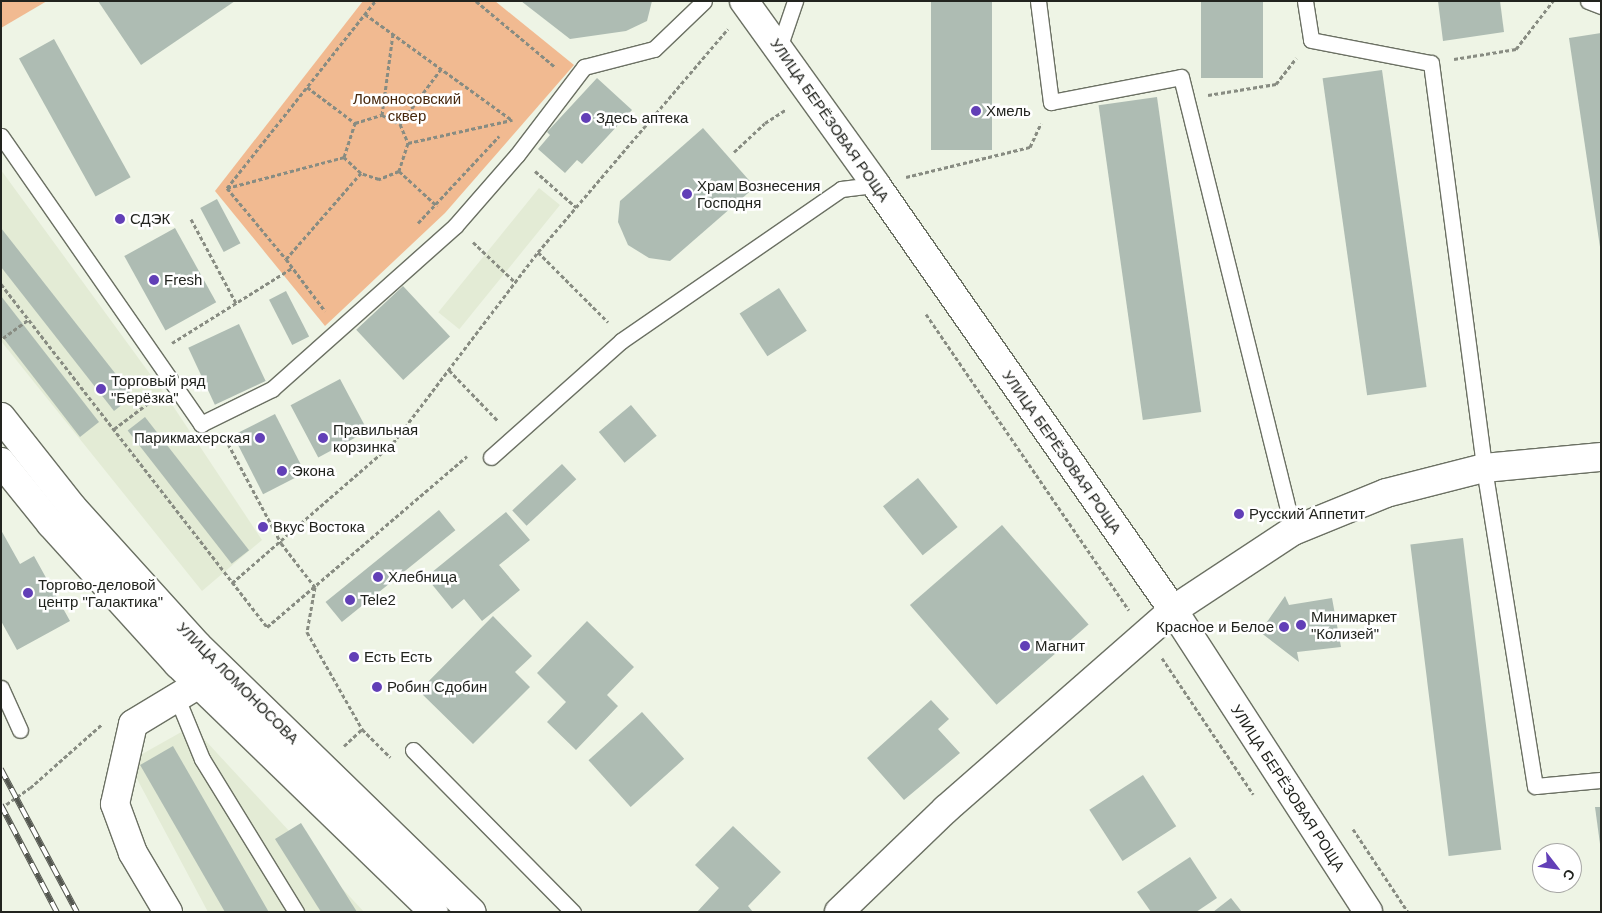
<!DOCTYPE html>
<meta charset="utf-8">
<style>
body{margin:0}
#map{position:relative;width:1602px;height:913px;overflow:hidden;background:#eef4e5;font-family:Helvetica,sans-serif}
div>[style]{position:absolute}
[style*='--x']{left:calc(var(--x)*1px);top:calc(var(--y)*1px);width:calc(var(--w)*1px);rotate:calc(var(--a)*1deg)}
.built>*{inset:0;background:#e3ebd5;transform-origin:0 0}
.green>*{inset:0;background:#f1ba91}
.building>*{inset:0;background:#aebcb3;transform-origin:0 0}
.path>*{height:3px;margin-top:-1.5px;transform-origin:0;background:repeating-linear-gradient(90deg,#888c82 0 4px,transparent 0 6.5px)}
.roads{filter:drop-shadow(1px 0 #6b7063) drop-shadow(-1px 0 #6b7063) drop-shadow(0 1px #6b7063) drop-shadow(0 -1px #6b7063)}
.lane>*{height:15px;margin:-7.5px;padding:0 7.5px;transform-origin:7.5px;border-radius:7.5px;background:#fff}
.street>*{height:28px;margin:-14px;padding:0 14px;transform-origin:14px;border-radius:14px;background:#fff}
.secondary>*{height:28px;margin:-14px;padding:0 14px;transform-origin:14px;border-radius:14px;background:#fff}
.rail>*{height:5.5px;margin-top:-2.75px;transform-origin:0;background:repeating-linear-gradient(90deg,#fff 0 11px,#545750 0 22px);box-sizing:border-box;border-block:1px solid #545750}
.dots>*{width:14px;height:14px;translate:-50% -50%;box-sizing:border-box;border:2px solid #fff;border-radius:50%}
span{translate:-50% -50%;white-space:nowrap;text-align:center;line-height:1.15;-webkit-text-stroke:5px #fff;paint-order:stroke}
.park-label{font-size:15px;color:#48290e}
.poi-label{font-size:15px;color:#22241f}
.left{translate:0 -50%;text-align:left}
.right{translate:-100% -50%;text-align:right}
.street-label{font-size:15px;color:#22241f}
.frame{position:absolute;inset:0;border:2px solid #22241f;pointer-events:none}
.north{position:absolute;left:1532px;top:843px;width:50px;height:50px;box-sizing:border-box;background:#fff;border:1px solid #a7a7a5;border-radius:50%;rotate:120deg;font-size:14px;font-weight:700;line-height:20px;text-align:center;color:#22241f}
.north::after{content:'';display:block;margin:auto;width:18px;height:22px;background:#623fb7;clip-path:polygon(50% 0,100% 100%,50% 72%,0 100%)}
</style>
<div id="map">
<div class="built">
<div style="clip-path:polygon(1px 170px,169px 400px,262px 540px,202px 591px,1px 341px)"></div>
<div style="left:539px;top:188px;width:27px;height:160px;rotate:39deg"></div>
<div style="clip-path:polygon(192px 726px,364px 912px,208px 912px,128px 762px)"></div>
</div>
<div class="green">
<div style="clip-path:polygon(1px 1px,47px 1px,1px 28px)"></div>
<div style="clip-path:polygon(363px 1px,495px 1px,574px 65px,445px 213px,325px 326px,215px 191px)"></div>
</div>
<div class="building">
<div style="clip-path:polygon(98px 1px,235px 1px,141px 65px)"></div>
<div style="clip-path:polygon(521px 1px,652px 1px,647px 21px,626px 31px,570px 39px)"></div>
<div style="left:931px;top:1px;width:61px;height:149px"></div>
<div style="left:1201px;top:1px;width:62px;height:77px"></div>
<div style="clip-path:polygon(1438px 1px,1500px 1px,1504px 32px,1443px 41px)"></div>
<div style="clip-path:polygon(1601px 33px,1601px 247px,1600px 247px,1569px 38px)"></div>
<div style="left:54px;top:39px;width:158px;height:40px;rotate:61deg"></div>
<div style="left:1382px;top:70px;width:320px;height:60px;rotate:82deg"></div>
<div style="clip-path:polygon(597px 78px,632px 110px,582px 164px,577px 160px,565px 173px,538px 149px,550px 135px,547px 132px)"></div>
<div style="left:1157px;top:97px;width:318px;height:59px;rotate:82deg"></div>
<div style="clip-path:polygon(703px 128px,755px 187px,670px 261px,649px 258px,628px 245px,618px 222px,620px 201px)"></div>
<div style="left:217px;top:199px;width:50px;height:19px;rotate:62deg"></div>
<div style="clip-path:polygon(1px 228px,133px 396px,114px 411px,1px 267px)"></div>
<div style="left:175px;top:228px;width:85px;height:58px;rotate:61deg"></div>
<div style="left:403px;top:286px;width:69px;height:64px;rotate:47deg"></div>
<div style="left:779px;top:288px;width:51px;height:47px;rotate:57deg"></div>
<div style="left:286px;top:291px;width:51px;height:19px;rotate:63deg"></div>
<div style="clip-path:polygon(1px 296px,99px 422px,80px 437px,1px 335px)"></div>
<div style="left:239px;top:324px;width:63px;height:56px;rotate:65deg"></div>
<div style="left:340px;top:379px;width:59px;height:56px;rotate:62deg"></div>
<div style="left:631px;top:405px;width:40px;height:42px;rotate:50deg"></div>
<div style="left:275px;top:414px;width:66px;height:47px;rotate:63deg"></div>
<div style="left:145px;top:417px;width:169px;height:22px;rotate:52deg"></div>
<div style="left:562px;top:464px;width:21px;height:68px;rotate:47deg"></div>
<div style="left:918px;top:478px;width:63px;height:45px;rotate:51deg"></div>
<div style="left:439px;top:510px;width:26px;height:146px;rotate:51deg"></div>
<div style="clip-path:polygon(506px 512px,530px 540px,499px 565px,520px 590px,482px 621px,464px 599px,452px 609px,426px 577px)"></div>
<div style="left:1002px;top:525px;width:132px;height:122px;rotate:49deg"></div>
<div style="clip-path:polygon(1px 530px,20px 564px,34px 556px,70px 621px,17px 650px,1px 621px)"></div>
<div style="left:1463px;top:538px;width:314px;height:53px;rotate:83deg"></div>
<div style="clip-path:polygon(1285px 596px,1289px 605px,1332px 598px,1341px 647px,1297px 652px,1299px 662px,1260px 632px)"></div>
<div style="clip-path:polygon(493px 616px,532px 656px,515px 672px,530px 687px,473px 744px,419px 691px)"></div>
<div style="clip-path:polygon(587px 621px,634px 667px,607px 695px,618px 706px,576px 750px,547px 722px,566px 702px,537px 673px)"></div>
<div style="clip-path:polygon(931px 700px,949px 719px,938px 729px,960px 753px,904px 800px,867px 758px)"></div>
<div style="left:642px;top:712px;width:63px;height:72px;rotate:48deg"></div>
<div style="left:173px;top:746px;width:191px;height:38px;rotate:60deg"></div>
<div style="left:1143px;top:775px;width:61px;height:64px;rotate:57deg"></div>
<div style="clip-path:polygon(1595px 807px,1601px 807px,1601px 844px,1600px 844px)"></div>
<div style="clip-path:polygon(301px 823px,357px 912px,321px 912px,275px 839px)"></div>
<div style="clip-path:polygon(733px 826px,781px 872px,748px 906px,753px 912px,697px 912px,719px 888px,695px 865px)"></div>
<div style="clip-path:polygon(1190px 857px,1217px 898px,1196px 912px,1151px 912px,1137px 892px)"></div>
<div style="clip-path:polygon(1231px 898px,1242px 912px,1213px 912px)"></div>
</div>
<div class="path">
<div style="--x:476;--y:1;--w:102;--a:39.8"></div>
<div style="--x:365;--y:14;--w:181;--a:35.8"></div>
<div style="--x:1454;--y:59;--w:63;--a:-9.2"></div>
<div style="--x:1516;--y:49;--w:61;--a:-52.4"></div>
<div style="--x:307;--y:87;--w:60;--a:36.9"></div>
<div style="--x:1208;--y:95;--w:69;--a:-9.2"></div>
<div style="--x:1276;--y:84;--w:33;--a:-52"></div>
<div style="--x:382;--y:115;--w:20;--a:27"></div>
<div style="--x:400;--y:124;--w:21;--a:67"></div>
<div style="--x:408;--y:143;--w:29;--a:108"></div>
<div style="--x:399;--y:171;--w:22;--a:158"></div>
<div style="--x:379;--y:179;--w:19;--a:-162"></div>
<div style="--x:361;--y:173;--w:23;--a:-137"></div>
<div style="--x:344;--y:157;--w:36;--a:-72"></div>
<div style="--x:355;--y:123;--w:28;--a:-17"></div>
<div style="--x:382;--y:115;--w:82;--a:-82.3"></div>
<div style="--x:400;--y:124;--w:69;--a:-53.3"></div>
<div style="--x:408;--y:143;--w:107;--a:-12.5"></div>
<div style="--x:734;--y:152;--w:42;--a:-43.1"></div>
<div style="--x:765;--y:123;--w:24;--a:-33"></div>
<div style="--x:399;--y:171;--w:52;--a:42.6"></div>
<div style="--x:535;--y:171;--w:55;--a:41.3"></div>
<div style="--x:906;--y:177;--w:128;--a:-13.6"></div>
<div style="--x:1030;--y:147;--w:26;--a:-65"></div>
<div style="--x:227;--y:188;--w:92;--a:50.3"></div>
<div style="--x:286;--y:259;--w:65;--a:53.1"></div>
<div style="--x:227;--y:188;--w:238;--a:-51.6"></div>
<div style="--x:227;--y:188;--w:121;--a:-14.8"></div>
<div style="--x:191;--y:219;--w:95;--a:61.8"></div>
<div style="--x:418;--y:223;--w:119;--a:-47"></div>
<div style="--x:473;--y:242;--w:57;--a:43.6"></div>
<div style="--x:538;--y:252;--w:99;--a:45"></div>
<div style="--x:286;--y:259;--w:114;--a:-48.9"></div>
<div style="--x:1;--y:284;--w:434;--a:52.2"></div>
<div style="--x:267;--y:627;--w:263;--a:-40.5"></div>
<div style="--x:926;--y:314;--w:359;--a:55.6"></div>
<div style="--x:3;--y:338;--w:32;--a:-36"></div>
<div style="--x:172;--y:343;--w:142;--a:-32"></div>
<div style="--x:449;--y:370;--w:71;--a:46.1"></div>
<div style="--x:114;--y:429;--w:51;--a:-37.1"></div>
<div style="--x:225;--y:438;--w:119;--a:61.9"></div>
<div style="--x:281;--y:543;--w:56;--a:52.3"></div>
<div style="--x:315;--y:587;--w:46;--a:100.1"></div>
<div style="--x:307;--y:632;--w:112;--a:60.4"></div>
<div style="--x:362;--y:729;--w:40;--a:45"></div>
<div style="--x:232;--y:583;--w:213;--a:-41"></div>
<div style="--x:393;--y:443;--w:240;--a:-52.8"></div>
<div style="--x:538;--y:252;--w:293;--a:-49.6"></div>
<div style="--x:1162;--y:658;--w:164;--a:56.2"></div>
<div style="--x:344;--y:746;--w:25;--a:-43"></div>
<div style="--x:1;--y:808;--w:35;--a:-35"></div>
<div style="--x:30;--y:788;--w:96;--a:-41.6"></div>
<div style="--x:1353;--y:829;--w:100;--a:56.5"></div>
</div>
<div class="roads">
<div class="lane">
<div style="--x:1038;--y:1;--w:102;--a:82.7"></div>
<div style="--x:1051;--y:102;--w:132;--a:-10.9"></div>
<div style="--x:1181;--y:77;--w:468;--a:76.1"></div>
<div style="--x:1305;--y:1;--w:39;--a:81"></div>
<div style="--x:1311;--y:40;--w:122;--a:10.9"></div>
<div style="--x:1431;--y:63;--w:408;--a:82.5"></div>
<div style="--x:1484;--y:468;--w:322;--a:80.9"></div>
<div style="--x:1535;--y:786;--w:66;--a:-5.2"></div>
<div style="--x:1588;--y:1;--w:14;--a:21"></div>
<div style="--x:779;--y:48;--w:50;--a:-71.2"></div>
<div style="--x:1;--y:136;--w:351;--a:55.2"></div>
<div style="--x:201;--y:424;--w:79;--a:-26.2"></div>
<div style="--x:272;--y:389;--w:245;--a:-41.7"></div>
<div style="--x:455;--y:226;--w:94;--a:-48.9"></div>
<div style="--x:517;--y:155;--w:111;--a:-52.7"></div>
<div style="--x:584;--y:67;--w:72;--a:-14.4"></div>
<div style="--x:654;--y:49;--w:69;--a:-43.8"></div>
<div style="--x:491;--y:457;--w:174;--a:-41.7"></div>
<div style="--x:621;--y:341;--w:267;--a:-34.6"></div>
<div style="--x:841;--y:189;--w:35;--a:-7"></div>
<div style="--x:1;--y:688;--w:46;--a:65.7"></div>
<div style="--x:177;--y:698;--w:66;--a:67.7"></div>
<div style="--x:202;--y:759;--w:180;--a:58.4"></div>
<div style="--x:413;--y:750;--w:228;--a:45.4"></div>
</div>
<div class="street">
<div style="--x:744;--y:1;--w:226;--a:54.3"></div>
<div style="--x:876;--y:185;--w:518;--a:55.05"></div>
<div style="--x:1173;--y:610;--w:359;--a:57.1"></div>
<div style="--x:168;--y:912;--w:69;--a:-120.7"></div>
<div style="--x:133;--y:853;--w:52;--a:-110.2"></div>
<div style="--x:115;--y:804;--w:82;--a:-77.3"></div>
<div style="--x:133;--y:724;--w:77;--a:-31.2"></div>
<div style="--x:839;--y:912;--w:149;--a:-43.9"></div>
<div style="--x:946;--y:809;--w:302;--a:-41.2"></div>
<div style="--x:1173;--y:610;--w:144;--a:-33.4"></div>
<div style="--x:1293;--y:531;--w:100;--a:-22.2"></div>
<div style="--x:1386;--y:493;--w:101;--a:-14.3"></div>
<div style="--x:1484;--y:468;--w:118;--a:-5.4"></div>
</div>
<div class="secondary">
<div style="--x:1;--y:417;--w:115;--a:51.7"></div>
<div style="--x:72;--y:507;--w:186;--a:47.8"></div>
<div style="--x:197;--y:645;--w:383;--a:44.2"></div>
<div style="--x:1;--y:462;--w:80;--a:51.1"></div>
<div style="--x:51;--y:524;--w:189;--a:47.8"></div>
<div style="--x:178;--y:664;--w:356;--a:44.1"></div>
</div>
</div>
<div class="rail">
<div style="--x:1;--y:769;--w:162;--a:62"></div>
<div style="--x:1;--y:805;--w:121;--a:62.4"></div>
</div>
<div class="dots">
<div style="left:976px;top:111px;background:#623fb7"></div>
<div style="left:586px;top:118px;background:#623fb7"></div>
<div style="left:687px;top:194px;background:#623fb7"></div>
<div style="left:120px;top:219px;background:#623fb7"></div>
<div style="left:154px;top:280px;background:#623fb7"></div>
<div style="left:101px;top:389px;background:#623fb7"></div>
<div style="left:260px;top:438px;background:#623fb7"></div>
<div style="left:323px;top:438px;background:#623fb7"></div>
<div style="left:282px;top:471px;background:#623fb7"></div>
<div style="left:1239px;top:514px;background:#623fb7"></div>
<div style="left:263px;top:527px;background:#623fb7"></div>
<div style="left:378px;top:577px;background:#623fb7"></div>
<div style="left:28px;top:593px;background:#623fb7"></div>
<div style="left:350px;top:600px;background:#623fb7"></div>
<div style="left:1301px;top:625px;background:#623fb7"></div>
<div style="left:1284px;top:627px;background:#623fb7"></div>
<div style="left:1025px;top:646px;background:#623fb7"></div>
<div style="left:354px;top:657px;background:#623fb7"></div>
<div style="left:377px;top:687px;background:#623fb7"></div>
</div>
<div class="park-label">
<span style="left:407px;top:107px">Ломоносовский<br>сквер</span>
</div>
<div class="poi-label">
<span class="left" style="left:986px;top:111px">Хмель</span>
<span class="left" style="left:596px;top:118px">Здесь аптека</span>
<span class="left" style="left:697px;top:194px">Храм Вознесения<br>Господня</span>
<span class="left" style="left:130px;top:219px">СДЭК</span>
<span class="left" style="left:164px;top:280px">Fresh</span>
<span class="left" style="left:111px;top:389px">Торговый ряд<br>"Берёзка"</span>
<span class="left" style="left:333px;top:438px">Правильная<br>корзинка</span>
<span class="right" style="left:250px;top:438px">Парикмахерская</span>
<span class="left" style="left:292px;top:471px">Экона</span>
<span class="left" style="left:1249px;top:514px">Русский Аппетит</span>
<span class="left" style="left:273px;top:527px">Вкус Востока</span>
<span class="left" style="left:388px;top:577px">Хлебница</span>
<span class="left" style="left:38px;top:593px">Торгово-деловой<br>центр "Галактика"</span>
<span class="left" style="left:360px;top:600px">Tele2</span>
<span class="left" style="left:1311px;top:625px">Минимаркет<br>"Колизей"</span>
<span class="right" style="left:1274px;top:627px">Красное и Белое</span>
<span class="left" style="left:1035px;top:646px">Магнит</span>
<span class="left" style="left:364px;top:657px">Есть Есть</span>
<span class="left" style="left:387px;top:687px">Робин Сдобин</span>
</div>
<div class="street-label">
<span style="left:830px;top:120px;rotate:55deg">УЛИЦА БЕРЁЗОВАЯ РОЩА</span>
<span style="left:1062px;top:452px;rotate:55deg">УЛИЦА БЕРЁЗОВАЯ РОЩА</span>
<span style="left:238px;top:683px;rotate:45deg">УЛИЦА ЛОМОНОСОВА</span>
<span style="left:1288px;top:788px;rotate:57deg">УЛИЦА БЕРЁЗОВАЯ РОЩА</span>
</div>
<div class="frame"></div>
<div class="north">С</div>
</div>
